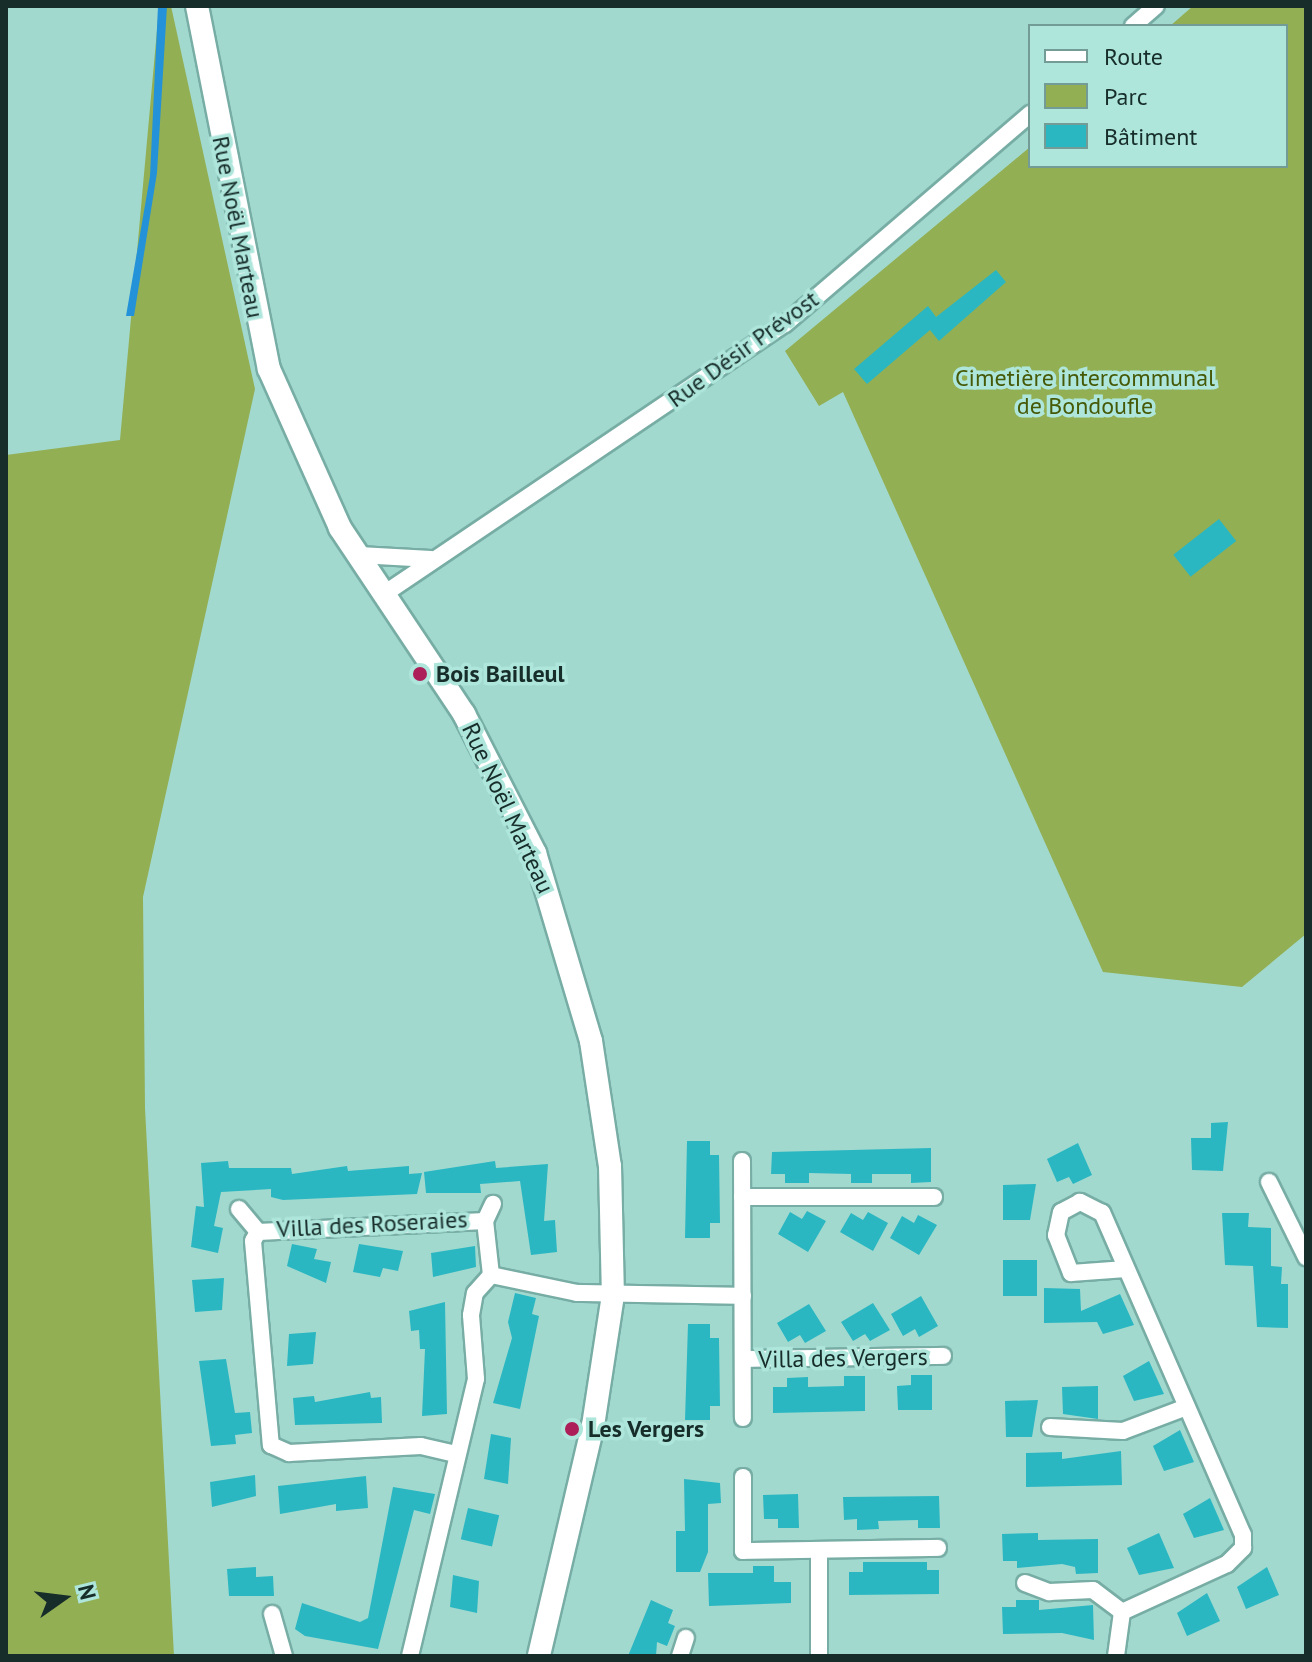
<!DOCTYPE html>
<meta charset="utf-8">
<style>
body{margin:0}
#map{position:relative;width:1312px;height:1662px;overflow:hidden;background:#a1d9cf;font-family:"PT Sans",sans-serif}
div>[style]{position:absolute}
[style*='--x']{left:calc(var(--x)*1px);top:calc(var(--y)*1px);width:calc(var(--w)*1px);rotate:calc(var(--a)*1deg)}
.green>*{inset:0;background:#93af53}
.water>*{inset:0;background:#2492d8}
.building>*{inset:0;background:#2ab7c2;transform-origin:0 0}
.roads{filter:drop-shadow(2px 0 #77ada4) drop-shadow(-2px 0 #77ada4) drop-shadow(0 2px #77ada4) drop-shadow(0 -2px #77ada4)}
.minor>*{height:16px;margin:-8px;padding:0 8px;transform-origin:8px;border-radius:8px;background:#fff}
.tertiary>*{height:22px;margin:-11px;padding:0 11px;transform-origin:11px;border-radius:11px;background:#fff}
.dots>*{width:22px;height:22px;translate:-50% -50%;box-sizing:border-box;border:4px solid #aee6dc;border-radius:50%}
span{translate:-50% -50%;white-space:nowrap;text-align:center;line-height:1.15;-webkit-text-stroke:7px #aee6dc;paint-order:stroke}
.street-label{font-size:24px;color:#172d2a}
.park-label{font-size:24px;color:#455906}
.poi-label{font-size:24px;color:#172d2a;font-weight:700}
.left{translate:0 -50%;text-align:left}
.frame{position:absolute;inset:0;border:8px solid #172d2a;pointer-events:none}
.legend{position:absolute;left:1028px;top:24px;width:260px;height:144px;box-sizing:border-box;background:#aee6dc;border:2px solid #729c95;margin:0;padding:10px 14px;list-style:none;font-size:24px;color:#172d2a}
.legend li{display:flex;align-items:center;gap:16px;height:40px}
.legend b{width:40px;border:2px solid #729c95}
.north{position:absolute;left:24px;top:1558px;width:80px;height:80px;-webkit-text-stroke:6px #aee6dc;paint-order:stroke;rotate:76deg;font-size:22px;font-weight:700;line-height:32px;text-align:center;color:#172d2a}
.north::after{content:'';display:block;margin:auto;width:28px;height:36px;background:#172d2a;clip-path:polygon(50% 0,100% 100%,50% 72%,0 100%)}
</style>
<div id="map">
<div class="green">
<div style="clip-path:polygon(171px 6px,255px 389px,143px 897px,145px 1108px,174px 1656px,6px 1656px,6px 455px,120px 440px,159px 8px)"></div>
<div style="clip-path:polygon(1193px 6px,1306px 6px,1306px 934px,1242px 987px,1103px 972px,843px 392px,819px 406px,785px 351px,1030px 147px,1030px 166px,1286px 166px,1286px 26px,1170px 26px)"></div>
</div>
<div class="water">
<div style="clip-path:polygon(158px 6px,167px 6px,157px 173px,134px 316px,126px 316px,150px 176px)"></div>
</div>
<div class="building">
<div style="clip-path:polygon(996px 270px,1006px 282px,939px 341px,930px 330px,867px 384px,854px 369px,928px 306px,936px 317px)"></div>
<div style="left:1219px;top:519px;width:28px;height:58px;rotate:52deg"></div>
<div style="clip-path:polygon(1228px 1122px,1223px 1171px,1192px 1170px,1191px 1138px,1223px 1138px,1211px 1138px,1211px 1123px)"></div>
<div style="clip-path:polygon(687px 1141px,710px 1141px,710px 1155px,719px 1155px,720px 1223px,710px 1223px,710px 1238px,685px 1238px)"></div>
<div style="clip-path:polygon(1078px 1143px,1092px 1175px,1073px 1184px,1069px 1177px,1057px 1182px,1047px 1159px)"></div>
<div style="clip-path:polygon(931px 1148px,931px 1182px,911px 1183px,911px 1174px,872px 1174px,872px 1183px,851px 1183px,851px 1174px,809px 1173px,809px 1183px,785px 1183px,785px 1174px,771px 1174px,772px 1152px)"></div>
<div style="clip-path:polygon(228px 1161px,229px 1168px,291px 1168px,292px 1174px,347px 1166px,348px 1171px,409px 1166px,409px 1174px,422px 1173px,417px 1194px,283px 1200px,271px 1197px,271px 1189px,221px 1192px,214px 1226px,223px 1228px,218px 1253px,191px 1247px,196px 1206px,204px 1207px,201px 1163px)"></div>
<div style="clip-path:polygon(495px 1161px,496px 1168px,548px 1164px,544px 1221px,555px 1220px,557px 1252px,531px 1255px,520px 1181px,480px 1184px,481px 1193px,426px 1193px,424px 1172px)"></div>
<div style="clip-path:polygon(1036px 1184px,1030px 1220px,1003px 1220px,1003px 1185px)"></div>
<div style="clip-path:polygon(807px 1211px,826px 1221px,808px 1252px,778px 1234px,790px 1212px,802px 1219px)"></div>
<div style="clip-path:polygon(868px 1212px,888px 1223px,873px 1251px,840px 1232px,851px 1213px,863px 1220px)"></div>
<div style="clip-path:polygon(1222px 1213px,1249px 1213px,1248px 1227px,1271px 1228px,1271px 1266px,1282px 1267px,1281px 1284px,1288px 1284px,1288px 1328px,1257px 1327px,1253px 1266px,1225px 1265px)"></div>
<div style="clip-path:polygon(918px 1215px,937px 1225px,919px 1255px,890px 1238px,902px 1216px,914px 1223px)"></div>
<div style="clip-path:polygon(292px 1244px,317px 1249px,314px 1259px,331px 1262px,326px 1283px,287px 1266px)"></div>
<div style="clip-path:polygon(359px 1244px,403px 1251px,398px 1271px,383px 1268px,380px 1277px,353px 1272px)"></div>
<div style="clip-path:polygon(475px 1246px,476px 1267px,433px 1277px,431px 1253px)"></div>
<div style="left:1003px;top:1260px;width:34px;height:36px"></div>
<div style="clip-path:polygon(224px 1278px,222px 1310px,195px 1312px,192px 1280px)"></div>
<div style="clip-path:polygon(1044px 1288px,1080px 1289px,1081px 1311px,1120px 1294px,1134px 1325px,1103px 1334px,1097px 1322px,1044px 1323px)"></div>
<div style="clip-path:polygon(515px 1293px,536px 1298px,532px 1314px,539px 1316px,520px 1409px,493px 1403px,512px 1338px,508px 1322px)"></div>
<div style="clip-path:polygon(921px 1296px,938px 1326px,919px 1337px,915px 1329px,903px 1336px,891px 1314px)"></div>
<div style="clip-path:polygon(445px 1302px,447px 1414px,422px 1416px,425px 1349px,420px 1349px,419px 1330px,411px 1331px,409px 1311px)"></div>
<div style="clip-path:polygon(873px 1303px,890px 1330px,870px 1341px,865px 1334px,853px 1341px,841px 1322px)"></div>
<div style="clip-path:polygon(809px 1304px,826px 1331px,805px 1343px,800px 1335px,788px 1342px,777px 1323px)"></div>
<div style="clip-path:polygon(688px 1324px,710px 1324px,710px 1338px,719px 1338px,720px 1406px,710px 1406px,710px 1420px,685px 1420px)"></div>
<div style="clip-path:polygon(316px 1332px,313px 1364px,287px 1366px,289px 1334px)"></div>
<div style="clip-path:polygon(226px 1359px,235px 1413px,250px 1412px,252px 1433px,235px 1435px,236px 1444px,211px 1446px,199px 1361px)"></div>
<div style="clip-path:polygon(1149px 1361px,1164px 1394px,1134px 1401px,1123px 1376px)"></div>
<div style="clip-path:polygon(911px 1375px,932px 1375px,932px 1410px,898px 1410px,897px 1386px,911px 1385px)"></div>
<div style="clip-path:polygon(844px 1376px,865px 1376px,865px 1411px,773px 1413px,773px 1387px,787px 1387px,787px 1378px,808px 1377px,808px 1387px,844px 1386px)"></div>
<div style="clip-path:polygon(1098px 1386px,1098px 1419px,1063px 1414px,1062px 1387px)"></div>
<div style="clip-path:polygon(370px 1392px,371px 1398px,381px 1397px,382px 1423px,295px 1425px,293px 1398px,314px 1396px,315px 1402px)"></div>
<div style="clip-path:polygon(1038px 1400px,1032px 1437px,1006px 1437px,1005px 1401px)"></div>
<div style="clip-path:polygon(1180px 1430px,1194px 1462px,1164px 1471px,1153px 1446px)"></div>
<div style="clip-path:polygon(491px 1434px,511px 1438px,508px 1484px,484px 1479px)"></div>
<div style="clip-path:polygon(1121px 1451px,1122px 1485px,1026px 1487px,1026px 1453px,1062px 1452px,1062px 1459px)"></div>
<div style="clip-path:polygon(255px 1475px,256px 1496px,212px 1507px,210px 1482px)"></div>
<div style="clip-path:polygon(366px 1476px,368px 1508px,336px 1511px,336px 1504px,280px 1514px,278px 1486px)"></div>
<div style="clip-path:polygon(684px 1479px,720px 1483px,721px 1503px,708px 1504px,708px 1552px,700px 1572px,676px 1572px,676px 1531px,685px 1531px)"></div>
<div style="clip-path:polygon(393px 1487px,435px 1494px,430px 1514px,414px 1510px,378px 1649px,305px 1636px,295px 1629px,302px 1603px,360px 1622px,368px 1618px)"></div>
<div style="clip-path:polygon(798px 1494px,799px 1528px,778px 1528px,778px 1519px,764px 1519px,763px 1495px)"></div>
<div style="clip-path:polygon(939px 1496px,940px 1528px,918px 1528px,918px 1520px,878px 1521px,879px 1529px,857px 1530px,857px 1519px,844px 1520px,843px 1497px)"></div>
<div style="clip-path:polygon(1210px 1498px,1224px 1530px,1194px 1538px,1183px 1514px)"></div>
<div style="left:468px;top:1508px;width:32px;height:32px;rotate:13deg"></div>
<div style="clip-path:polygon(1038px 1533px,1038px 1540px,1098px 1539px,1098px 1573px,1076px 1574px,1075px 1567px,1062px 1564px,1017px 1568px,1017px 1561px,1003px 1561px,1002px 1534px)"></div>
<div style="clip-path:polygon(1159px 1533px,1174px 1568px,1139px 1575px,1127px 1548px)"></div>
<div style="clip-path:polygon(863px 1562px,927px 1562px,927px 1570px,939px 1570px,939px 1594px,849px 1595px,849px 1572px,863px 1572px)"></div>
<div style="clip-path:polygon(753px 1566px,774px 1566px,774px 1582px,791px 1582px,791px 1603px,709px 1606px,708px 1573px,753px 1573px)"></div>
<div style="clip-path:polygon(256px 1567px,256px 1577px,273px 1576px,274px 1596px,229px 1596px,227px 1569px)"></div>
<div style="clip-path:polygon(1267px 1567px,1279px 1595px,1246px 1609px,1237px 1587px)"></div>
<div style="clip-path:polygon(453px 1575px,479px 1581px,477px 1613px,450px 1607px)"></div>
<div style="clip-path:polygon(1207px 1593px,1220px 1621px,1187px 1636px,1177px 1613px)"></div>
<div style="clip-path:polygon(651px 1600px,673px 1610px,668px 1623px,675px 1626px,667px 1646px,657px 1642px,656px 1656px,628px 1656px)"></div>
<div style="clip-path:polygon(1016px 1600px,1039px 1600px,1039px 1610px,1093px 1605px,1094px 1640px,1062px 1633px,1003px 1634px,1002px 1607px,1016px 1607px)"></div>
</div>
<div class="roads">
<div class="minor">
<div style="--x:1133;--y:26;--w:30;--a:-41"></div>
<div style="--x:359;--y:555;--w:72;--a:3.2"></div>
<div style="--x:384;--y:594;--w:483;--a:-34"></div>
<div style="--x:785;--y:324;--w:323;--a:-40.6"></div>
<div style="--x:742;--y:1161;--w:257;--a:89.8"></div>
<div style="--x:1269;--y:1182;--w:84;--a:63.7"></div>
<div style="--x:742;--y:1197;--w:192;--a:0"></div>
<div style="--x:239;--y:1209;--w:30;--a:50"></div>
<div style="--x:485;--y:1221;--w:19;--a:-65"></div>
<div style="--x:491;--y:1275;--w:88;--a:11.8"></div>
<div style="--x:577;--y:1293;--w:166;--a:1"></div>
<div style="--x:744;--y:1359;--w:199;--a:-0.9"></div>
<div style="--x:1050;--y:1427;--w:73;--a:3.1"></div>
<div style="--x:1123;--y:1431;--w:68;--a:-20.6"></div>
<div style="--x:743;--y:1477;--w:74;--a:90"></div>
<div style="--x:743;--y:1551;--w:195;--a:-0.9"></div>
<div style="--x:1025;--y:1583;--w:26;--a:21"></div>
<div style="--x:1049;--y:1592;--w:44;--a:-2.6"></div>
<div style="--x:1093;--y:1590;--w:36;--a:37"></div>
<div style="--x:272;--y:1614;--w:44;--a:74.1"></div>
<div style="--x:410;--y:1656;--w:285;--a:-76.6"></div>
<div style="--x:476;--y:1379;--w:64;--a:-94.5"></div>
<div style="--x:471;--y:1315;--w:22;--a:-80"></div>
<div style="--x:475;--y:1293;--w:24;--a:-48"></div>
<div style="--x:491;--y:1275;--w:54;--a:-96.3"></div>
<div style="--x:485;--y:1221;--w:227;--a:177.2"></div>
<div style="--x:258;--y:1232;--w:10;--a:119"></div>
<div style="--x:253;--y:1241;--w:205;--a:85"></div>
<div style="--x:271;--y:1445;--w:20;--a:24"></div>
<div style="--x:289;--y:1453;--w:132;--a:-3"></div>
<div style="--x:421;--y:1446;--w:36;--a:13"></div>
<div style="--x:680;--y:1656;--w:19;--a:-72"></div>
<div style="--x:819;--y:1656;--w:105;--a:-90"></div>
<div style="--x:1116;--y:1656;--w:44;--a:-82.2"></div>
<div style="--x:1122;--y:1612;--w:115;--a:-24.6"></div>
<div style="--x:1227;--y:1564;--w:23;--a:-45"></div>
<div style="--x:1243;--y:1548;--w:13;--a:-90"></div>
<div style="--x:1243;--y:1535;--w:352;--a:-113.6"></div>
<div style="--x:1102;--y:1213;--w:25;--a:-153"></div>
<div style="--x:1080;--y:1202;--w:21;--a:152"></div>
<div style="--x:1061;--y:1212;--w:24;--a:102"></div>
<div style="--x:1056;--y:1235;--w:41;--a:68.5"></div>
<div style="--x:1071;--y:1273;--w:55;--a:-4.2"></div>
</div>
<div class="tertiary">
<div style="--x:197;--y:6;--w:370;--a:78.8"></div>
<div style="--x:269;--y:369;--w:174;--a:65.9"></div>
<div style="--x:340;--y:528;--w:224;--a:56.3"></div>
<div style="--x:464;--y:714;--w:156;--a:62.9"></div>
<div style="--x:535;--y:853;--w:196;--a:73.4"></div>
<div style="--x:591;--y:1041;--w:126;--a:81.4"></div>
<div style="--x:610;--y:1166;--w:129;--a:88.7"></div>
<div style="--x:613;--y:1295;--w:132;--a:98.7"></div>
<div style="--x:593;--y:1425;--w:237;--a:103.2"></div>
</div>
</div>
<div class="dots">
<div style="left:420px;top:674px;background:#ad1f58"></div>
<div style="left:572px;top:1429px;background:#ad1f58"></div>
</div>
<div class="street-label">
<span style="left:238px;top:227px;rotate:79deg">Rue Noël Marteau</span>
<span style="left:743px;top:349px;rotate:-36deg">Rue Désir Prévost</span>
<span style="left:508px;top:808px;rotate:65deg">Rue Noël Marteau</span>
<span style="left:372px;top:1224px;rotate:-3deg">Villa des Roseraies</span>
<span style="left:843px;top:1358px;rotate:-1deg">Villa des Vergers</span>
</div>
<div class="park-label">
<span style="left:1085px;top:392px">Cimetière intercommunal<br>de Bondoufle</span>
</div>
<div class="poi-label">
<span class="left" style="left:436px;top:674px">Bois Bailleul</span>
<span class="left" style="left:588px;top:1429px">Les Vergers</span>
</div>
<div class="frame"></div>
<ul class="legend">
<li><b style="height:10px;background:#fff"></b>Route</li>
<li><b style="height:22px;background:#93af53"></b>Parc</li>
<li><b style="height:22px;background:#2ab7c2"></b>Bâtiment</li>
</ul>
<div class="north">N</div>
</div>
